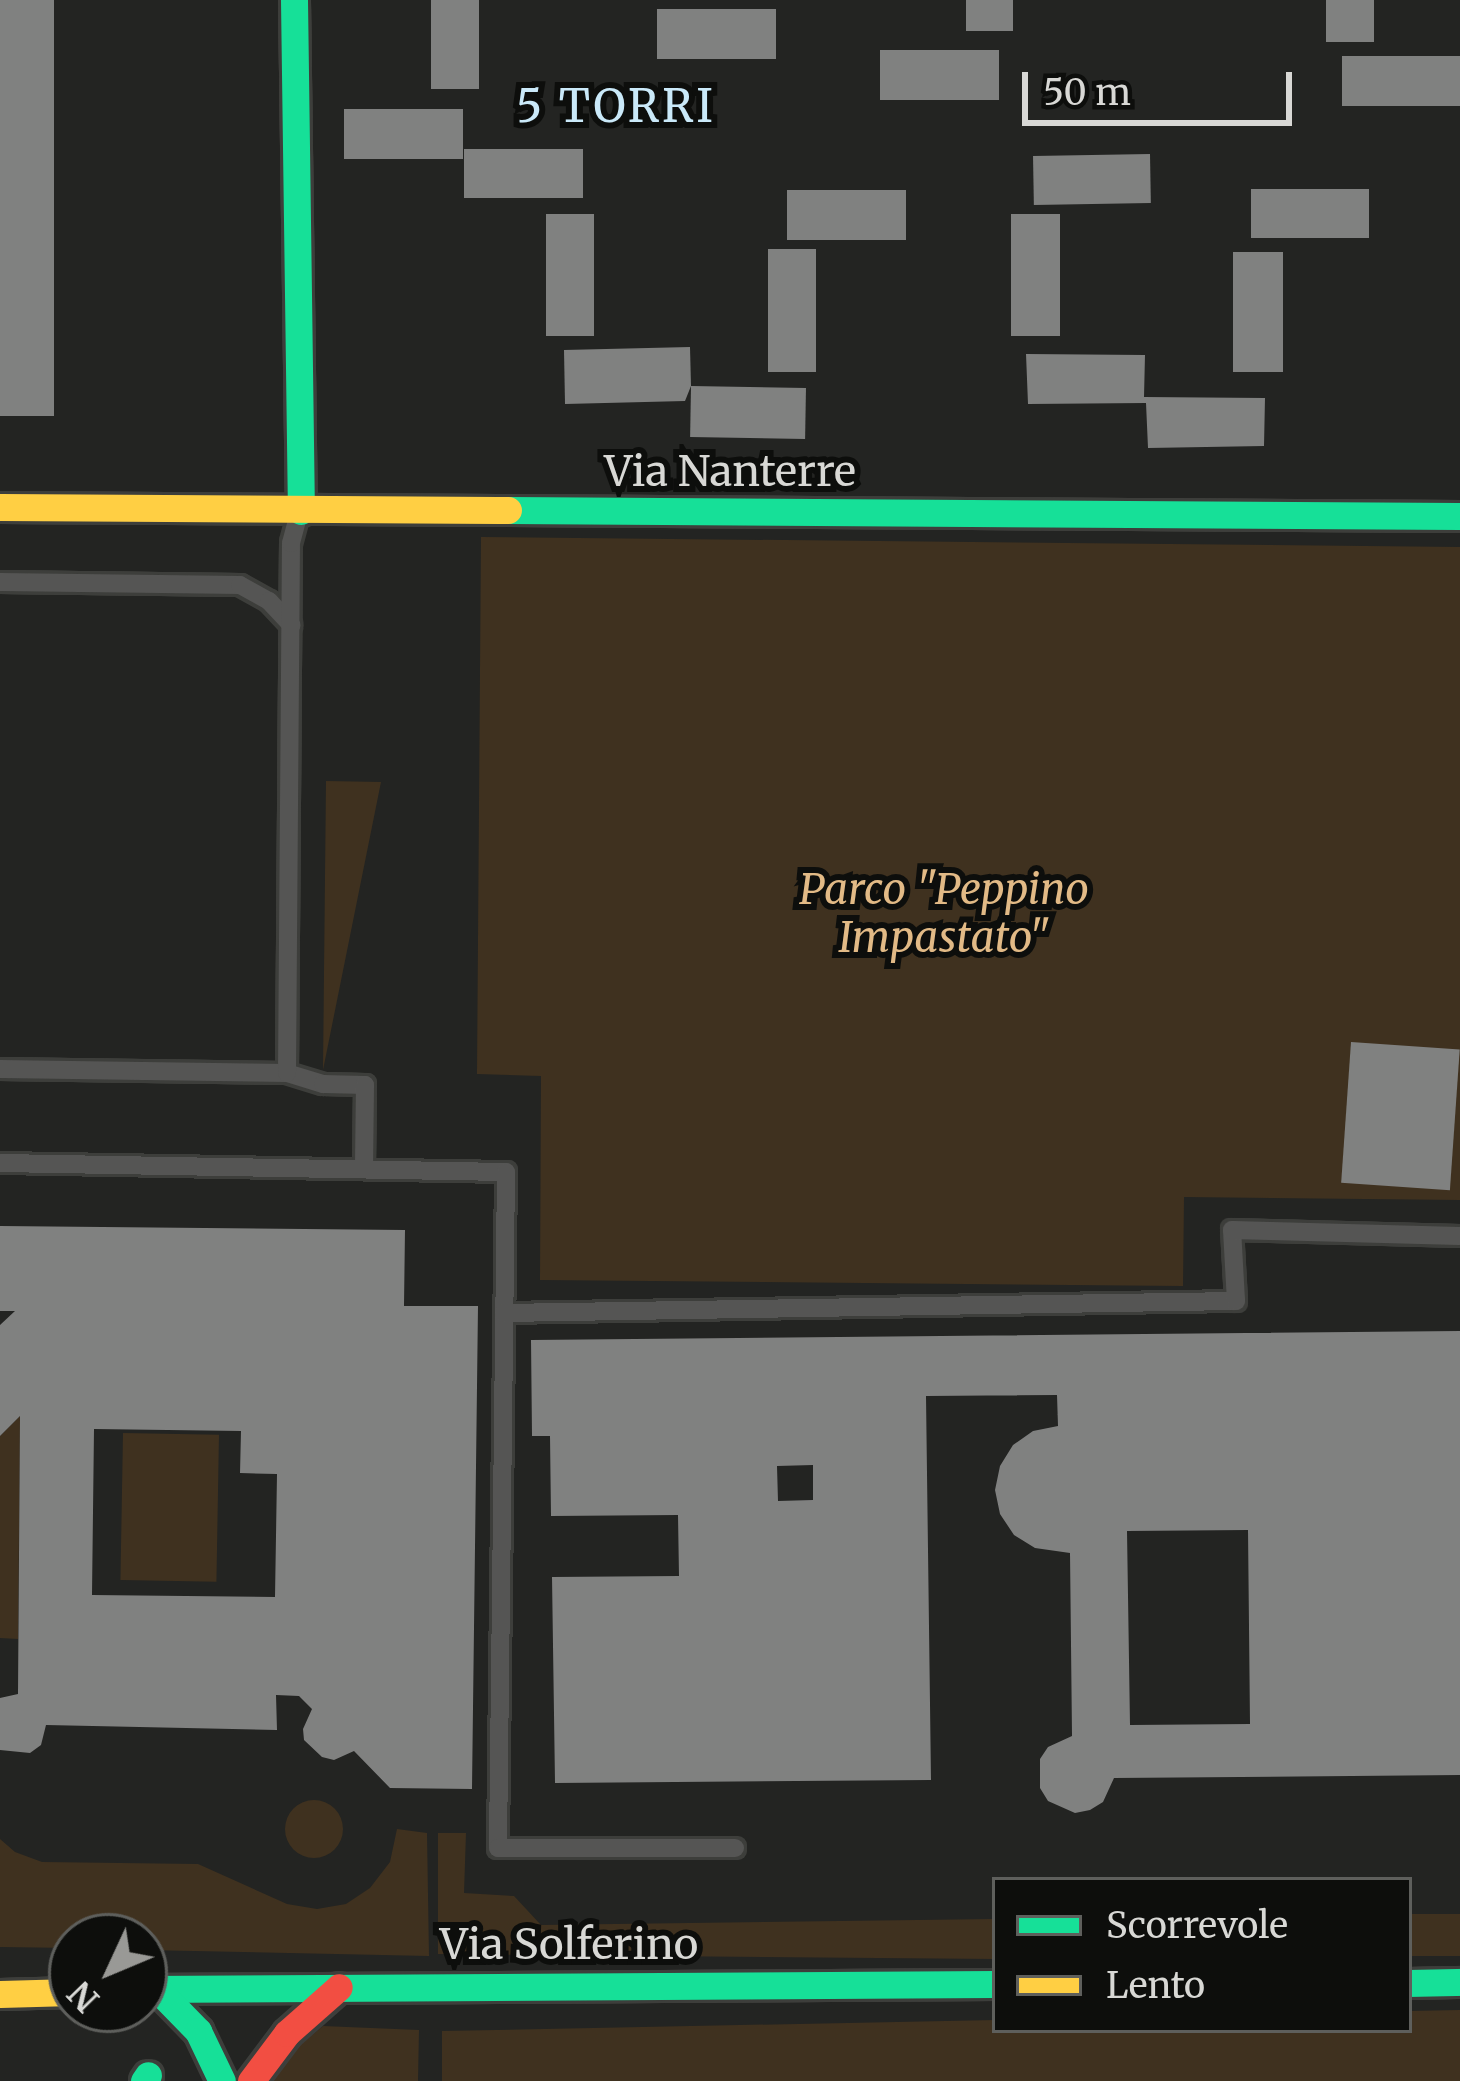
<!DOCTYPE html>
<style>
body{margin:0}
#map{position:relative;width:1460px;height:2081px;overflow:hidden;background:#232422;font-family:Merriweather,serif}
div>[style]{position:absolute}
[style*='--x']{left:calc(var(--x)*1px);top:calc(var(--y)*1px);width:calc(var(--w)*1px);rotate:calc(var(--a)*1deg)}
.green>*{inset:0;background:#3f311f;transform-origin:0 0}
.round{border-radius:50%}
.building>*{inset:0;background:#808180;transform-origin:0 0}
.roads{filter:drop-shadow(3px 0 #3d3e3b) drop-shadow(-3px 0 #3d3e3b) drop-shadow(0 3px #3d3e3b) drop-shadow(0 -3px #3d3e3b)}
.lane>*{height:18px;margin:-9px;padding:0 9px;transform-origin:9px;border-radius:9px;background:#555554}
.fast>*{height:27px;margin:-13.5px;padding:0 13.5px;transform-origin:13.5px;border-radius:13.5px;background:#16e098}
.slow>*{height:27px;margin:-13.5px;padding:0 13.5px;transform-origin:13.5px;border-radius:13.5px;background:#ffcf43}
.jam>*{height:27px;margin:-13.5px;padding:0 13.5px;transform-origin:13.5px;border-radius:13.5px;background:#f24e42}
span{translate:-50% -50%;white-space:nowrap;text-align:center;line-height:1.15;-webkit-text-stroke:12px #0d0e0c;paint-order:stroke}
.street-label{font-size:42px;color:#d8d8d5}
.park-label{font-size:42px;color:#e2ba86;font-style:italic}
.neighbourhood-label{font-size:45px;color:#cae9f9;letter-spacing:3px}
.legend{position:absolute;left:992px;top:1877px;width:420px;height:156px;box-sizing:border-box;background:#0d0e0c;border:3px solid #5e5f5c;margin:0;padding:15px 21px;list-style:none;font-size:36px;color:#d8d8d5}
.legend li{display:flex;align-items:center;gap:24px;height:60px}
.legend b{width:60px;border:3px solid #5e5f5c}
.north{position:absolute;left:48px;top:1913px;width:120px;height:120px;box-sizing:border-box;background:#0d0e0c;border:3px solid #5e5f5c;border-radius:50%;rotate:226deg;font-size:33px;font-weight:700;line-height:48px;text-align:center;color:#d8d8d5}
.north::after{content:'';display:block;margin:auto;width:42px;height:54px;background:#999996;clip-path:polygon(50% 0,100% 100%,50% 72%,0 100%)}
.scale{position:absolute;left:1022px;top:72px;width:270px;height:54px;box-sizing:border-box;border:6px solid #d8d8d5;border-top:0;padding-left:15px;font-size:36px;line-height:42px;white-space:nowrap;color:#d8d8d5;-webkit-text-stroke:9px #0d0e0c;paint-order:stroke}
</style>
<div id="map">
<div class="green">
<div style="clip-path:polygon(481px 537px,1460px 547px,1460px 1200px,1184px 1197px,1183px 1286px,540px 1280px,541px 1076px,477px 1074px)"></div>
<div style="clip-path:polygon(326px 781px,381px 782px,323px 1070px)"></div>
<div style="clip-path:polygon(20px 1416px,18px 1639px,0 1638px,0 1436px)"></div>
<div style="left:123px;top:1433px;width:96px;height:147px;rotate:1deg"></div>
<div class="round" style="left:285px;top:1800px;width:58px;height:58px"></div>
<div style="clip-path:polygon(397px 1829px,427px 1833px,429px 1956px,144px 1950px,144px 1937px,72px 1937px,72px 1948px,0 1947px,0 1839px,15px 1852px,42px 1862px,198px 1864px,287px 1904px,317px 1909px,346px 1904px,370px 1888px,390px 1862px)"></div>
<div style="clip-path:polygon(438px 1833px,466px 1833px,464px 1893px,514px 1896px,541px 1925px,995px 1919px,995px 1959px,438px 1954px)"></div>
<div style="left:1409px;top:1914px;width:51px;height:42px"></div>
<div style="clip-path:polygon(1460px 2010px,1460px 2081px,442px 2081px,442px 2031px,995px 2020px,995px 2030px,1409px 2030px,1409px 2011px)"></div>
<div style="clip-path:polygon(323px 2026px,419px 2030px,418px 2081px,256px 2081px)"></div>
</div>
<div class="building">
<div style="left:0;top:0;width:54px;height:416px"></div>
<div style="left:431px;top:0;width:48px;height:89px"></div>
<div style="left:966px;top:0;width:47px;height:31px"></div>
<div style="left:1326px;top:0;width:48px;height:42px"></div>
<div style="left:657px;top:9px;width:119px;height:50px"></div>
<div style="left:880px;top:50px;width:119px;height:50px"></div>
<div style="left:1342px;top:56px;width:118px;height:50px"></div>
<div style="left:344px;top:109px;width:119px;height:50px"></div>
<div style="left:464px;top:149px;width:119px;height:49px"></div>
<div style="left:1150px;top:154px;width:49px;height:117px;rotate:89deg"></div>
<div style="left:1369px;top:189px;width:49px;height:118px;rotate:90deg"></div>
<div style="left:787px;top:190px;width:119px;height:50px"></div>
<div style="left:594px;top:214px;width:122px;height:48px;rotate:90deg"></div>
<div style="left:1060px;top:214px;width:122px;height:49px;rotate:90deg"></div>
<div style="left:816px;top:249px;width:123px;height:48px;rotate:90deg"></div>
<div style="left:1233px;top:252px;width:50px;height:120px"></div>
<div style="clip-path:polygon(690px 347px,691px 386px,685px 401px,565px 404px,564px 350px)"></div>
<div style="clip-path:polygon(1026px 354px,1145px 355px,1144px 397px,1265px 398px,1264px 446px,1148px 448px,1146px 403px,1028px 404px)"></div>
<div style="left:691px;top:386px;width:115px;height:51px;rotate:1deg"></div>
<div style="left:1351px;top:1042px;width:109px;height:141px;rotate:4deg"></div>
<div style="clip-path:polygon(evenodd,0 1226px,405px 1230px,404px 1306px,478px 1306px,472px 1789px,390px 1788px,354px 1751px,334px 1760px,322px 1757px,304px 1740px,303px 1729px,312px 1709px,299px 1696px,276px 1695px,277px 1730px,46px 1725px,41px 1745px,30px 1753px,0 1750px,0 1698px,18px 1694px,20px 1416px,0 1436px,0 1325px,15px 1311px,0 1311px,0 1226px,94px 1429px,241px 1431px,240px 1473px,277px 1474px,275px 1597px,92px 1595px,94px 1429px)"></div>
<div style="clip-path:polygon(evenodd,1460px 1331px,1460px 1775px,1114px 1778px,1103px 1802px,1090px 1810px,1075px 1813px,1048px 1801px,1040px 1788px,1040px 1759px,1048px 1747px,1072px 1736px,1070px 1553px,1035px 1548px,1014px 1535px,1000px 1514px,995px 1490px,1000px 1466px,1013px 1445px,1033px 1431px,1058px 1426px,1057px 1395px,926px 1396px,931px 1780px,555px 1783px,552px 1577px,679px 1576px,678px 1515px,551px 1516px,550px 1436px,532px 1436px,531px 1340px,1460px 1331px,813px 1465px,813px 1500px,778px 1501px,777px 1466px,813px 1465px,1460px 1331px,1248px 1530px,1250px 1724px,1130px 1725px,1127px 1531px,1248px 1530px)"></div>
</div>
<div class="roads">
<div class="lane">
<div style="--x:0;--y:582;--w:240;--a:0.7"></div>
<div style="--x:240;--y:585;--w:33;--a:29"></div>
<div style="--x:269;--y:601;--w:33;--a:47"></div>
<div style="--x:0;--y:1069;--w:287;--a:0.8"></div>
<div style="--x:287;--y:1073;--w:38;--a:17"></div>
<div style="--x:323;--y:1084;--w:42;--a:1.4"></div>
<div style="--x:365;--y:1085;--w:84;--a:90.7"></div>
<div style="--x:287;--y:1073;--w:530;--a:-89.57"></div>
<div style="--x:291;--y:543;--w:30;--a:-75"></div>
<div style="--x:0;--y:1163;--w:506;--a:1.02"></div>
<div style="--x:506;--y:1172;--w:676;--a:90.68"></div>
<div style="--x:498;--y:1848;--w:237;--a:0"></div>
<div style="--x:504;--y:1313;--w:732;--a:-0.94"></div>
<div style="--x:1236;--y:1301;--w:71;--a:-93.2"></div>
<div style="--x:1232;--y:1230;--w:228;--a:1.5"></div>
</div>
<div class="fast">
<div style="--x:294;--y:0;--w:511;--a:89.22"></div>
<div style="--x:508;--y:510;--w:952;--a:0.36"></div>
<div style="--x:1409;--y:1983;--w:51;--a:-1.1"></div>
<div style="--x:144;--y:1989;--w:851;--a:-0.34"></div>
<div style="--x:157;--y:1989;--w:59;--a:45.7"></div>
<div style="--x:198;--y:2031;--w:55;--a:64.4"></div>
<div style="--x:144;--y:2081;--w:7;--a:-56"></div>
</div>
<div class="slow">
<div style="--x:0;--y:507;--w:508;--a:0.34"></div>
<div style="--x:0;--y:1994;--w:72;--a:-1.6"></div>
</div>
<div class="jam">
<div style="--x:251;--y:2081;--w:60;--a:-53.1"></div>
<div style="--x:287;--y:2033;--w:69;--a:-41.5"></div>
</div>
</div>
<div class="street-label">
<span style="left:730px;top:471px">Via Nanterre</span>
<span style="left:569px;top:1944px">Via Solferino</span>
</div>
<div class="park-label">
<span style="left:944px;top:913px">Parco "Peppino<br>Impastato"</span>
</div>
<div class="neighbourhood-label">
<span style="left:616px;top:107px">5 TORRI</span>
</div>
<ul class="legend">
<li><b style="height:15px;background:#16e098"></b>Scorrevole</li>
<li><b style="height:15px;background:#ffcf43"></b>Lento</li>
</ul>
<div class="north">N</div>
<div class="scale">50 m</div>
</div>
